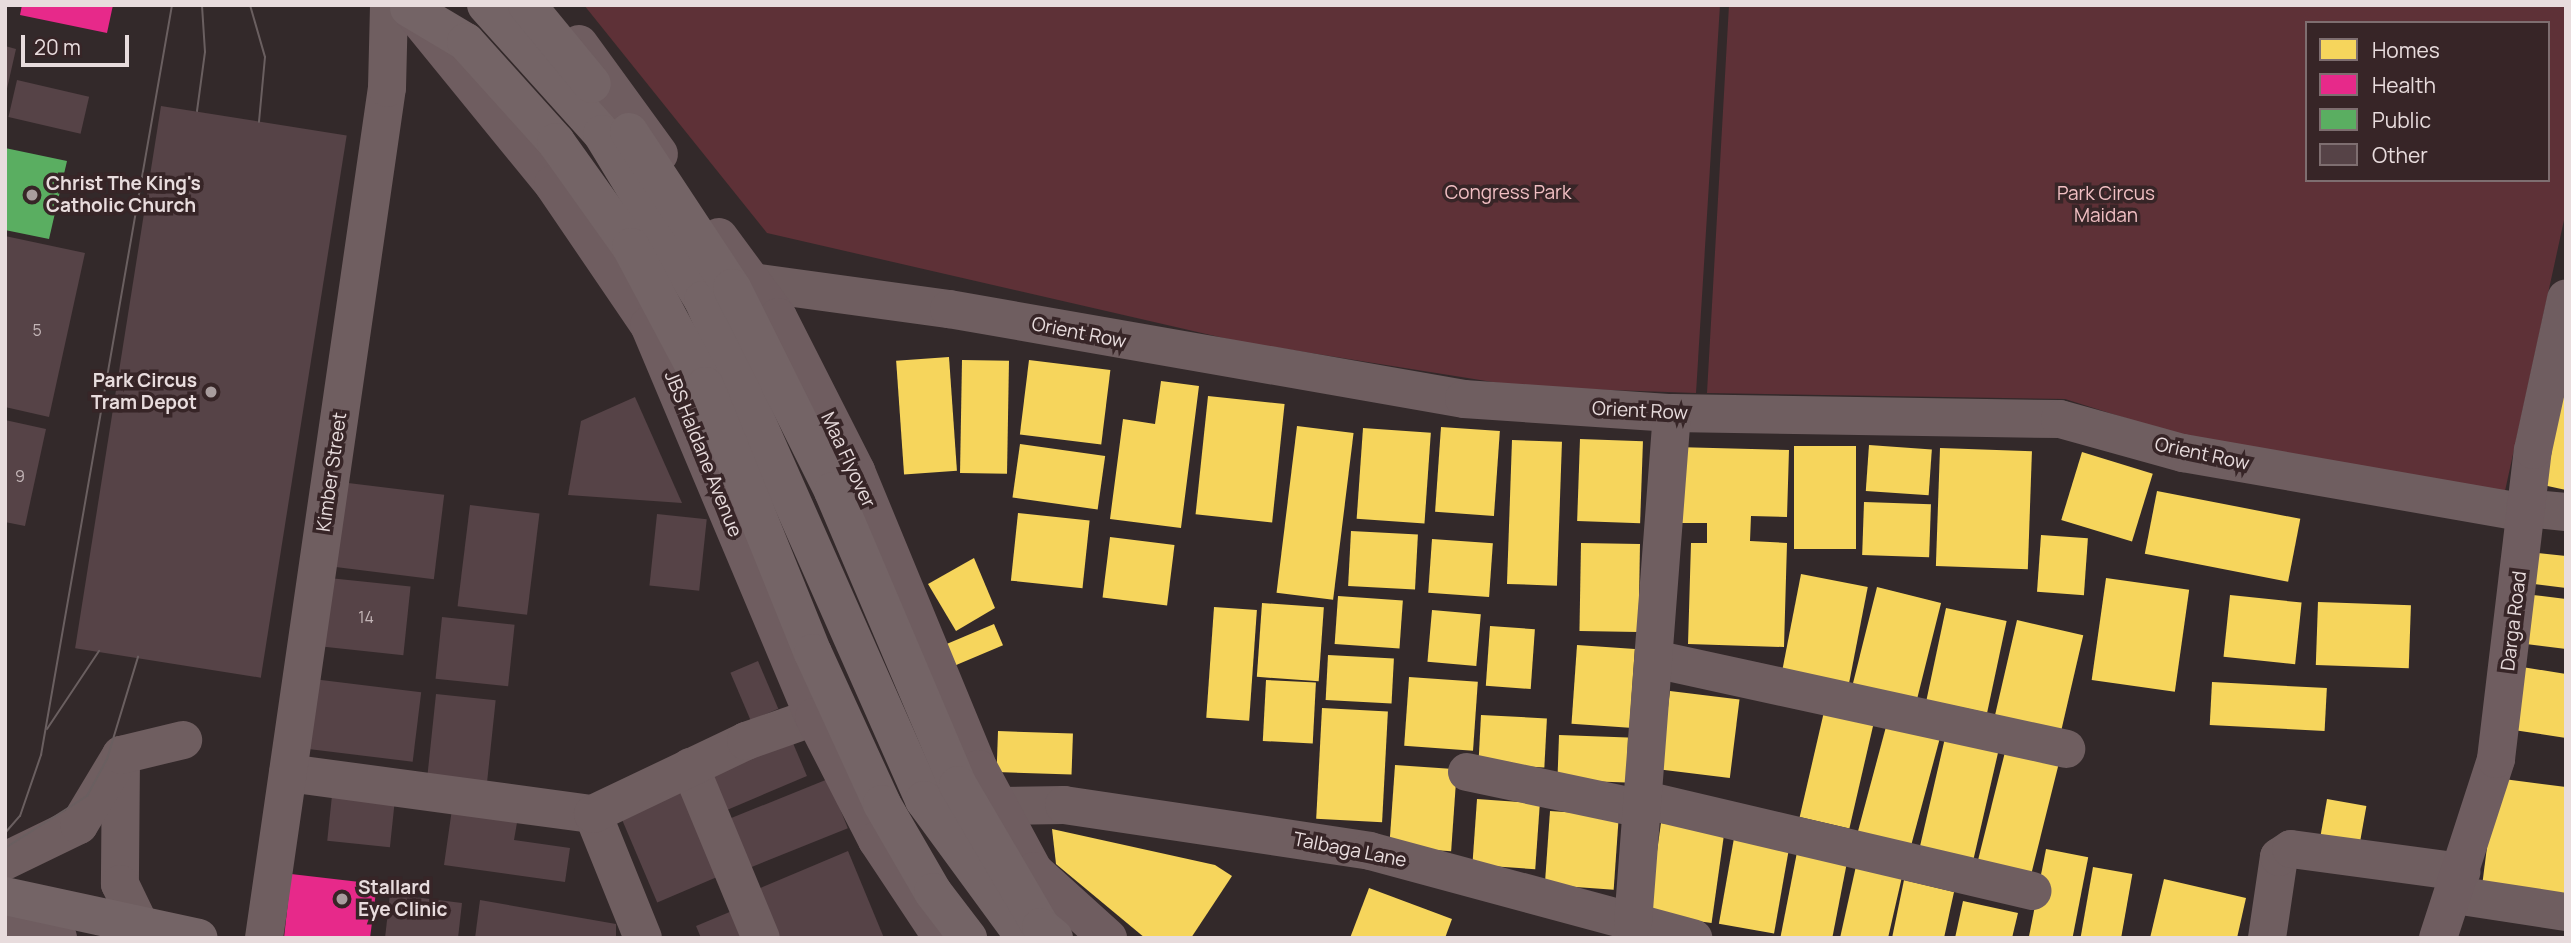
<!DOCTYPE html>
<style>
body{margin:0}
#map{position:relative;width:2571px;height:943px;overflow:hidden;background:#33292a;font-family:Manrope,sans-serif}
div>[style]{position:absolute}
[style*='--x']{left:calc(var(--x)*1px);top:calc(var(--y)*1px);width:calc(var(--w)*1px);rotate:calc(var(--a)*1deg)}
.green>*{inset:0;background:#5e3137}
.homes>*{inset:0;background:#f6d55c;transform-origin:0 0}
.health>*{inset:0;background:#e7298a}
.public>*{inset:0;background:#5aae61}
.building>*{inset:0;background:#564347;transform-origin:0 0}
.minor>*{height:38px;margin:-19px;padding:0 19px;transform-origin:19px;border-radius:19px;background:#6f5e60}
.major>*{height:38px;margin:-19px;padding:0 19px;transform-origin:19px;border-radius:19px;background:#6f5d60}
.highway>*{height:38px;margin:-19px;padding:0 19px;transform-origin:19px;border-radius:19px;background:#746466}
.tram>*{height:2px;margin:-1px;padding:0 1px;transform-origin:1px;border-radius:1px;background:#6a5f60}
.highway-bridge>*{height:38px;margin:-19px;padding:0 19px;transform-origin:19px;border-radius:19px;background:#746466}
.dots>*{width:19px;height:19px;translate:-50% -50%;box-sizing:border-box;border:4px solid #372527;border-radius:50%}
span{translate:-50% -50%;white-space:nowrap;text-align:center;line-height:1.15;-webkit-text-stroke:7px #372527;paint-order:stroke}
.number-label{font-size:16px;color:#c4b6b8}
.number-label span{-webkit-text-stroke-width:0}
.poi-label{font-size:19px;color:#e8dcdd;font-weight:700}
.left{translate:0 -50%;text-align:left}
.right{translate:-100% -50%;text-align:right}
.park-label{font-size:19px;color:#f1bfc3}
.street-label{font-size:19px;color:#e8dcdd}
.frame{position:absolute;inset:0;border:7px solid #e8dcdd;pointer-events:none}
.legend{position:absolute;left:2305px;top:21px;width:245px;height:161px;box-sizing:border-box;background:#372527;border:2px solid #7e6e70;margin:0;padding:9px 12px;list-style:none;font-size:21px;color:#e8dcdd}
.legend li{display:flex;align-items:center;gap:14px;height:35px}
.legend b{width:35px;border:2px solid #7e6e70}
.scale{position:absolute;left:21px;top:35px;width:108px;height:32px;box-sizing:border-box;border:4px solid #e8dcdd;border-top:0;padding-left:9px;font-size:21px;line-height:24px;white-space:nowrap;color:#e8dcdd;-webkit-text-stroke:5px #372527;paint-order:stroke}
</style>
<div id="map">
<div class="green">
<div style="clip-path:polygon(584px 5px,1720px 5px,1696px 393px,1524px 387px,1241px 342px,767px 233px)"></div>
<div style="clip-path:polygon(evenodd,1729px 5px,2566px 5px,2566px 211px,2505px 491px,2198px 441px,2065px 399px,1707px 393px,1729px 5px,2307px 23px,2548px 23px,2548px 180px,2307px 180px,2307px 23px)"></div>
</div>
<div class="homes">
<div style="left:949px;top:357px;width:114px;height:53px;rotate:86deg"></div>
<div style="left:962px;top:360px;width:47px;height:113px;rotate:1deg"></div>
<div style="left:1029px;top:360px;width:82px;height:75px;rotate:7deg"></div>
<div style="clip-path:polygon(1161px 381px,1199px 386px,1181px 528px,1110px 519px,1123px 419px,1155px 424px)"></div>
<div style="clip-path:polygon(2566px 385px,2566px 490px,2543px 485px)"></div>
<div style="left:1208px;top:396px;width:77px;height:119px;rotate:6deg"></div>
<div style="left:1297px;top:426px;width:57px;height:168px;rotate:7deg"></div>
<div style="left:1441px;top:427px;width:59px;height:85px;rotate:4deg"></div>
<div style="left:1363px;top:428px;width:68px;height:91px;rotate:4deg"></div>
<div style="left:1580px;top:439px;width:63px;height:82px;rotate:2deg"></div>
<div style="left:1512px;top:440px;width:50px;height:144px;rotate:2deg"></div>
<div style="left:1020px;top:444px;width:86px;height:54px;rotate:8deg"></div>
<div style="left:1869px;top:445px;width:63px;height:46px;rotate:4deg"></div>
<div style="left:1794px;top:446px;width:62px;height:103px"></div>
<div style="clip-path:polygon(1675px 447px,1789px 450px,1787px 517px,1751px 516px,1750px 541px,1787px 543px,1784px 647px,1688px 644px,1691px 543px,1707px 543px,1707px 523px,1673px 523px)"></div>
<div style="left:1940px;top:448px;width:92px;height:118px;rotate:2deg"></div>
<div style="left:2082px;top:452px;width:74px;height:71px;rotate:17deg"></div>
<div style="left:2157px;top:491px;width:146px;height:64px;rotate:11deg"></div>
<div style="left:1864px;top:502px;width:67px;height:53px;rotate:2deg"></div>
<div style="left:1018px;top:513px;width:72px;height:68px;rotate:6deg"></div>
<div style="left:1351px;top:531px;width:67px;height:55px;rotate:3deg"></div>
<div style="left:2041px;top:535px;width:47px;height:57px;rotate:4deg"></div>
<div style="left:1110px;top:537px;width:65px;height:61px;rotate:7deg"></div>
<div style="left:1432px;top:539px;width:61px;height:54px;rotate:4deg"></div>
<div style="left:1581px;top:543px;width:59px;height:88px;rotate:1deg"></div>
<div style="clip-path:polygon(2538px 553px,2566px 556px,2566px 588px,2534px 584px)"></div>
<div style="clip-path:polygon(974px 558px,995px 608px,956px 631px,928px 584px)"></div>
<div style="left:1801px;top:574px;width:68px;height:105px;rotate:11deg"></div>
<div style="left:2106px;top:578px;width:84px;height:103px;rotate:8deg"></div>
<div style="left:1877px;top:587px;width:66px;height:108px;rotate:14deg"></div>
<div style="left:2230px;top:595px;width:72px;height:62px;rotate:6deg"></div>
<div style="clip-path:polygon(2533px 595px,2566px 599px,2566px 649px,2526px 644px)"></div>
<div style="left:1338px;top:596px;width:65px;height:48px;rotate:4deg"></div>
<div style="left:2318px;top:602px;width:93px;height:63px;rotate:2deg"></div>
<div style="left:1262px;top:603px;width:62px;height:74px;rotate:4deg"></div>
<div style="left:1214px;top:607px;width:43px;height:111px;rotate:4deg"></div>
<div style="left:1946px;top:608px;width:62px;height:94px;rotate:12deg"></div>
<div style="left:1432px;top:610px;width:49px;height:52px;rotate:5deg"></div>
<div style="left:2017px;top:620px;width:68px;height:105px;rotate:13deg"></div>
<div style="left:994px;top:624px;width:23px;height:54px;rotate:67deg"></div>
<div style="left:1490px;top:626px;width:45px;height:60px;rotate:4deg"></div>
<div style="left:1577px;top:645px;width:58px;height:79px;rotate:4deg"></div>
<div style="left:1328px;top:655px;width:66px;height:45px;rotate:3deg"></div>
<div style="clip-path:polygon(2516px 666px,2566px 674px,2566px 738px,2507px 729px)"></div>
<div style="left:1409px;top:677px;width:69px;height:69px;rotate:4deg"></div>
<div style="left:1266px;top:680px;width:50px;height:61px;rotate:3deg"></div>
<div style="left:2212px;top:682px;width:115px;height:43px;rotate:3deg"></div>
<div style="left:1670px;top:691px;width:70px;height:79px;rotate:7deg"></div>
<div style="left:1826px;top:703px;width:51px;height:117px;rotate:13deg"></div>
<div style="left:1322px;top:708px;width:66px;height:111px;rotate:3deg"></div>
<div style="left:1481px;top:715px;width:66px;height:49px;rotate:3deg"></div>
<div style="left:1887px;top:723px;width:55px;height:116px;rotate:15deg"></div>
<div style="left:998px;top:731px;width:75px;height:41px;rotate:2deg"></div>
<div style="left:1559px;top:735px;width:69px;height:45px;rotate:2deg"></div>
<div style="left:1945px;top:738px;width:55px;height:116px;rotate:13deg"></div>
<div style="left:2005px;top:752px;width:55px;height:117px;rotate:14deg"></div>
<div style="left:1395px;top:765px;width:62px;height:82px;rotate:4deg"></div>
<div style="clip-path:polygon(2496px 778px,2566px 787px,2566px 898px,2482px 886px)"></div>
<div style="left:1477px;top:799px;width:63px;height:66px;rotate:4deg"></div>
<div style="left:2327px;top:799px;width:40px;height:43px;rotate:10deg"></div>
<div style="left:1550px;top:811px;width:69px;height:74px;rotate:4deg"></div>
<div style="left:1661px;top:823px;width:64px;height:92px;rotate:8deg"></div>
<div style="clip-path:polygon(1052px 829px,1215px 865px,1232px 876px,1191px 938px,1145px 938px,1056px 864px)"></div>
<div style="left:1734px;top:838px;width:56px;height:87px;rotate:10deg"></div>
<div style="left:1798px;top:847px;width:51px;height:93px;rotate:11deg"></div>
<div style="left:2046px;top:849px;width:43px;height:91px;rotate:11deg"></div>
<div style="clip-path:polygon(1858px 857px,1904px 868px,1888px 938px,1840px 938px)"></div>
<div style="left:2093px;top:867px;width:40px;height:72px;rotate:10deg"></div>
<div style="clip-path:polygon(2164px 879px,2246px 898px,2237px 938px,2150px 938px)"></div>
<div style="clip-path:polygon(1904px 880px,1954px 892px,1944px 938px,1892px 938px)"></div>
<div style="clip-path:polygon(1369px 888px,1452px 919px,1445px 938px,1350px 938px)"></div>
<div style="clip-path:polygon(1963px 901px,2018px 913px,2012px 938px,1955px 938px)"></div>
</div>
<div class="health">
<div style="clip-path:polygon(22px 5px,113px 5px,107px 33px,20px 15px)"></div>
<div style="clip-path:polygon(291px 874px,377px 884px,370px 938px,284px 938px)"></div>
</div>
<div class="public">
<div style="clip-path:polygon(5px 148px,67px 161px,49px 239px,5px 230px)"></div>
</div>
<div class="building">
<div style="clip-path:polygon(5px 46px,16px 49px,6px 93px,5px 93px)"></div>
<div style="left:17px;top:80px;width:74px;height:38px;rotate:13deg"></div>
<div style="left:161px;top:106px;width:188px;height:549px;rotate:9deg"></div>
<div style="clip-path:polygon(5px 236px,85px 253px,49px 417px,5px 407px)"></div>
<div style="clip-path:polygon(635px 397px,682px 503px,568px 495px,581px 421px)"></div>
<div style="clip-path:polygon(5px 420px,46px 429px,25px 526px,5px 522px)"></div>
<div style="left:340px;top:482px;width:105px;height:85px;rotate:7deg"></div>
<div style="left:470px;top:505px;width:70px;height:102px;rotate:7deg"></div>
<div style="left:657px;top:514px;width:50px;height:72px;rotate:6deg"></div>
<div style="left:329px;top:578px;width:82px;height:69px;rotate:6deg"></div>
<div style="left:442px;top:617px;width:73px;height:62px;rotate:6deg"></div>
<div style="left:758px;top:661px;width:52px;height:30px;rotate:67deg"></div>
<div style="left:313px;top:679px;width:109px;height:70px;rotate:7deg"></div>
<div style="left:436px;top:694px;width:60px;height:87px;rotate:6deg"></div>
<div style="left:787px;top:729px;width:51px;height:99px;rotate:67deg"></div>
<div style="left:828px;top:779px;width:53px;height:117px;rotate:68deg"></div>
<div style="left:678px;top:785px;width:100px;height:65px;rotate:67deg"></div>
<div style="left:333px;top:786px;width:63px;height:55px;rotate:6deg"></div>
<div style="clip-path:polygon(453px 802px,519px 811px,514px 840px,570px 848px,565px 882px,444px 865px)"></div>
<div style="clip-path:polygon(848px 851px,884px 938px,765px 938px,746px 894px)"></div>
<div style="clip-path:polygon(390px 894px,462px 903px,458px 938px,385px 938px)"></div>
<div style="clip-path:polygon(480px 900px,616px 924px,616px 938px,475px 938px)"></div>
<div style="clip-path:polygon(744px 906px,757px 938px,701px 938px,696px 926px)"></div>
</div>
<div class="minor">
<div style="--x:751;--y:282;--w:200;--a:7.8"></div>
<div style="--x:949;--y:309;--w:523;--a:9.91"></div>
<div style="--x:1464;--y:399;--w:208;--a:3.9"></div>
<div style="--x:1672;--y:413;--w:388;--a:0.9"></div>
<div style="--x:2060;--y:419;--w:128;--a:15.5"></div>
<div style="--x:2183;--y:453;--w:350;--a:9.9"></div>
<div style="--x:2525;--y:508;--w:41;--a:5.6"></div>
<div style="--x:1654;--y:659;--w:422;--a:12.3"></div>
<div style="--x:121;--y:757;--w:127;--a:90.5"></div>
<div style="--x:120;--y:884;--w:60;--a:64.3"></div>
<div style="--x:690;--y:767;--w:185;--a:67.5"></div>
<div style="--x:1467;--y:772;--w:180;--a:11.9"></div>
<div style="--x:288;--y:773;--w:308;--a:7.7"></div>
<div style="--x:1645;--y:800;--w:398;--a:13.2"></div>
<div style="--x:999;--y:806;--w:65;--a:-0.9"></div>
<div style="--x:1064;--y:805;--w:309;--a:8.5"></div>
<div style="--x:1370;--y:851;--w:335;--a:15.1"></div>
<div style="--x:5;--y:861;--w:82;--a:-25.9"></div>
<div style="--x:79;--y:825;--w:82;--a:-59"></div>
<div style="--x:121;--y:755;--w:64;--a:-13.6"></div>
<div style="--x:2455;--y:895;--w:112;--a:8.7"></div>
<div style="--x:1633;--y:923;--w:511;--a:-85.63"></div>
<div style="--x:264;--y:938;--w:859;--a:-81.77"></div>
<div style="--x:387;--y:88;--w:83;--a:-88.6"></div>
<div style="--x:643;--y:938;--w:134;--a:-112"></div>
<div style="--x:593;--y:814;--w:170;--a:-25.5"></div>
<div style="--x:746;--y:741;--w:72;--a:-19.4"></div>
<div style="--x:2267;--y:938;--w:82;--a:-81.6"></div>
<div style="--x:2279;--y:857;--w:14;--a:-34"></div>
<div style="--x:2291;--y:849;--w:172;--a:7.7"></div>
</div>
<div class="major">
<div style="--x:411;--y:10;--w:225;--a:50.8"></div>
<div style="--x:553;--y:184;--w:171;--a:55.8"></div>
<div style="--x:649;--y:325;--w:425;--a:67.2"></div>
<div style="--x:814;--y:717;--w:138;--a:62.9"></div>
<div style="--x:877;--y:840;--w:118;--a:56.4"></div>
<div style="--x:579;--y:44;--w:136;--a:54"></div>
<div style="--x:719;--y:237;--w:99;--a:53.6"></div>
<div style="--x:778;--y:317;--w:173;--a:63.1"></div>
<div style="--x:856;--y:471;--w:322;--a:67.6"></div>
<div style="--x:979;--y:769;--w:116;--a:61.7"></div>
<div style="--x:1034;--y:871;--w:100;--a:42.2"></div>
<div style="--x:5;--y:928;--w:54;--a:10.7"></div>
<div style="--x:2438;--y:938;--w:188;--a:-72"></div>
<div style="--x:2496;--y:759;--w:311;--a:-83.2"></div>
<div style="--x:2533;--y:450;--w:155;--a:-77.7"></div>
</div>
<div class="highway">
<div style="--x:486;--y:5;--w:173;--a:48"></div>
<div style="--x:602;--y:134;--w:194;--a:58.7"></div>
<div style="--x:703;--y:300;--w:547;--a:66.15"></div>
<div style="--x:924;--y:800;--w:171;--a:53.8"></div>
<div style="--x:527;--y:5;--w:102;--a:50.6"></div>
<div style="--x:409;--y:8;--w:66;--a:30.8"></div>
<div style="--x:466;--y:42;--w:135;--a:48"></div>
<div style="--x:556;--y:142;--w:129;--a:54.5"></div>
<div style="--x:631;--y:247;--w:157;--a:62"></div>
<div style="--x:705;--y:386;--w:288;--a:68"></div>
<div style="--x:813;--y:653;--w:166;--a:65.4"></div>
<div style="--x:882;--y:804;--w:102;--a:59.9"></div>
<div style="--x:933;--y:892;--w:58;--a:52.7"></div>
<div style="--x:629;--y:132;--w:187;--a:56.6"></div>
<div style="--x:732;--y:288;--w:227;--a:63.5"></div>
<div style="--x:833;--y:491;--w:319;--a:67"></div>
<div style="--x:958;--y:785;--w:164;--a:59.7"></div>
<div style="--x:1041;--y:927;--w:17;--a:40"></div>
</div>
<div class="tram">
<div style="--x:250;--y:5;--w:54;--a:73.9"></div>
<div style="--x:265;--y:57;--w:65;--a:95.3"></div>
<div style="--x:197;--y:111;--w:60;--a:-82.3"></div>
<div style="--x:205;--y:52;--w:47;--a:-93.7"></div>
<div style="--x:47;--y:729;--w:94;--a:-56.3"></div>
<div style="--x:5;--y:833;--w:23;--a:-49"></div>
<div style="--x:20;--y:816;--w:65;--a:-71"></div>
<div style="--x:41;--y:755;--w:761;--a:-80.09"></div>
<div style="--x:5;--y:848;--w:97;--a:-32.4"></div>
<div style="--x:87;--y:796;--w:42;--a:-61.6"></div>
<div style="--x:107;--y:759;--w:107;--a:-73.1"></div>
</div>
<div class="highway-bridge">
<div style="--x:5;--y:896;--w:198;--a:12.2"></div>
</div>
<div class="dots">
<div style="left:32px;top:195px;background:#a99d9e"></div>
<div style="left:211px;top:392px;background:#a99d9e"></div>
<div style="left:342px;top:899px;background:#a99d9e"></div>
</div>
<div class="number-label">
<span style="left:37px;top:330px">5</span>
<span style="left:20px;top:476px">9</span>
<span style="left:366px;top:617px">14</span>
</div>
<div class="poi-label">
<span class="left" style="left:46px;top:195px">Christ The King's<br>Catholic Church</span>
<span class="right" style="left:197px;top:392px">Park Circus<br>Tram Depot</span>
<span class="left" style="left:358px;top:899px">Stallard<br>Eye Clinic</span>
</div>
<div class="park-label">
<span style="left:1508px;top:193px">Congress Park</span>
<span style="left:2106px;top:205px">Park Circus<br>Maidan</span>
</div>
<div class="street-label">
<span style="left:1079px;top:333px;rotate:11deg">Orient Row</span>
<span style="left:1640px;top:411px;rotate:3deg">Orient Row</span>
<span style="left:703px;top:454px;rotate:68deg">JBS Haldane Avenue</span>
<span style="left:2202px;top:454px;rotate:12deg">Orient Row</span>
<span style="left:848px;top:460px;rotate:65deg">Maa Flyover</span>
<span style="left:332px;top:472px;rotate:-82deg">Kimber Street</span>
<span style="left:2514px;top:621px;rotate:-83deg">Darga Road</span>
<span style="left:1350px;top:850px;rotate:11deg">Talbaga Lane</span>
</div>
<div class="frame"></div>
<ul class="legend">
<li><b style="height:19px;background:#f6d55c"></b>Homes</li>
<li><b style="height:19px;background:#e7298a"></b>Health</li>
<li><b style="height:19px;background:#5aae61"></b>Public</li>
<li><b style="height:19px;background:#564347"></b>Other</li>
</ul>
<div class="scale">20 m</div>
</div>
